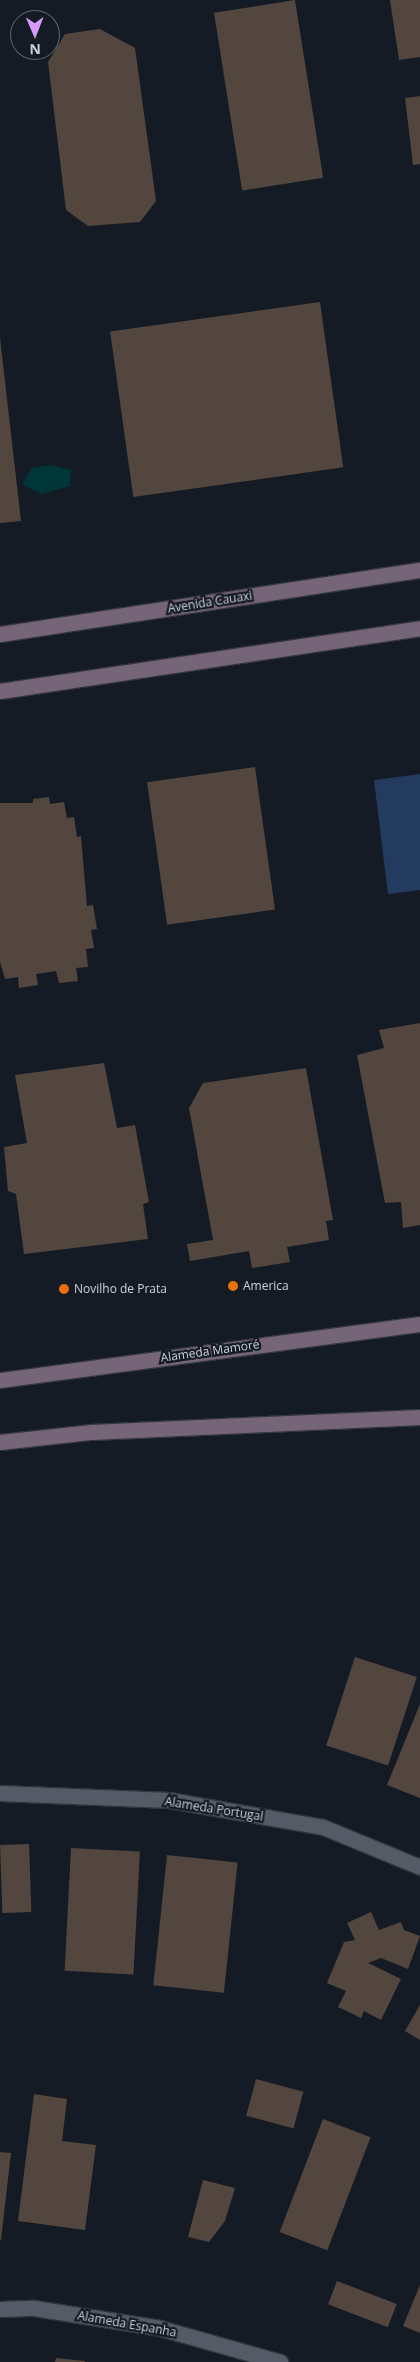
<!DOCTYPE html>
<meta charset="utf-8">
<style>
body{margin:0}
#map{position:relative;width:420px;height:2362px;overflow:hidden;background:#151b24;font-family:"Open Sans",sans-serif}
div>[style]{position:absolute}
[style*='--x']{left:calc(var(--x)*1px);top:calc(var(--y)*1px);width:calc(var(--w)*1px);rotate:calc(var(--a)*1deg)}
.green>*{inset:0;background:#233b5f}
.water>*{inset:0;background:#013639}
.building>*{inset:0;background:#52463f;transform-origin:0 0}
.roads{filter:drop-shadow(1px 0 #34373e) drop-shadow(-1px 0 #34373e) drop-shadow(0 1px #34373e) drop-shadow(0 -1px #34373e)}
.street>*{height:15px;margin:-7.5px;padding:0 7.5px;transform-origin:7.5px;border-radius:7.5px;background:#545b66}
.secondary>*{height:15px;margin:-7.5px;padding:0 7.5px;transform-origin:7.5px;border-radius:7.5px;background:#766478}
.dots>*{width:14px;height:14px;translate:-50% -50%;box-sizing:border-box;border:2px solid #151b24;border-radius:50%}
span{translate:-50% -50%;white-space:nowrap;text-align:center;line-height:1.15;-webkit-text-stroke:4.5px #151b24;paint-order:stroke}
.street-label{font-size:12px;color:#ced2d9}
.poi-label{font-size:12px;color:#ced2d9}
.left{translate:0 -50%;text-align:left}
.north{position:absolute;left:10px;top:10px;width:50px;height:50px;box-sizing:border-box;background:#151b24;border:1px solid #5f646c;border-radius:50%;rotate:179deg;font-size:14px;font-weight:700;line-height:20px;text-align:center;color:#ced2d9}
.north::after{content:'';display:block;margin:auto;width:18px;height:22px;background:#d99af7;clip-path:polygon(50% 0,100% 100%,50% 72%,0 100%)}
</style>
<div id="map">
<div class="green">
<div style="clip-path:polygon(420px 774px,420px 890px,388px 894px,374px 780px)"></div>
</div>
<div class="water">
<div style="clip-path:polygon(51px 465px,71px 470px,70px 486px,41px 494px,22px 484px,32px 468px)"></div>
</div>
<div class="building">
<div style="left:295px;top:0;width:180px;height:82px;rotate:81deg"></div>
<div style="clip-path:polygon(390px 0,420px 0,420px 57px,399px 60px)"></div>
<div style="clip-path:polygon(100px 29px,135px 48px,156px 201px,140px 222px,88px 226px,66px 210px,48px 62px,65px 34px)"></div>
<div style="clip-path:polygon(420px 96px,420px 164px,413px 165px,405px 98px)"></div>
<div style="left:320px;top:302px;width:167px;height:212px;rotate:82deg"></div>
<div style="clip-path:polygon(0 338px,21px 521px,0 523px)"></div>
<div style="left:255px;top:767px;width:144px;height:109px;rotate:82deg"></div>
<div style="clip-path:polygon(49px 797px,50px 804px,64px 802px,67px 818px,74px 817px,77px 837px,81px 836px,87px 906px,93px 905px,97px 929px,91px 930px,94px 948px,86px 949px,88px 967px,76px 968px,78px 981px,59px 983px,56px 971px,36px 974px,38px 985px,19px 988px,18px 977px,5px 979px,0 962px,0 803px,33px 803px,33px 799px)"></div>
<div style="clip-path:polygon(420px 1023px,420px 1225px,403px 1228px,401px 1202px,385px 1203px,357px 1055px,384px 1048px,379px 1030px)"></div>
<div style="clip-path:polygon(104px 1063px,117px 1128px,135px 1125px,149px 1202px,143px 1204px,148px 1239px,24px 1254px,16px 1194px,8px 1191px,4px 1147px,27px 1143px,15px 1075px)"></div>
<div style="clip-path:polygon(306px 1068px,333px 1220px,326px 1221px,329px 1240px,287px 1247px,290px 1262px,252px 1268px,249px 1251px,190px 1261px,187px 1244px,213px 1240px,189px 1108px,203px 1083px)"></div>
<div style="left:355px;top:1657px;width:65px;height:93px;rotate:18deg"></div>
<div style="clip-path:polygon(420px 1704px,420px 1798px,387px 1785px)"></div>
<div style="left:29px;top:1844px;width:68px;height:29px;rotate:88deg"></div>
<div style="left:71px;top:1848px;width:69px;height:123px;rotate:3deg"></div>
<div style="left:167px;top:1855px;width:71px;height:131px;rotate:6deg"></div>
<div style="clip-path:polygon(371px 1912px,379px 1930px,401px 1922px,404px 1930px,420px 1936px,408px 1969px,381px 1958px,368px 1963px,401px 1979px,381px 2020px,364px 2011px,361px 2018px,338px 2007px,346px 1991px,327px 1983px,344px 1942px,355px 1940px,347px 1923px)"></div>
<div style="clip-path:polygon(420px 2005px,420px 2040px,405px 2031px)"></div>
<div style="left:256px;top:2079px;width:49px;height:38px;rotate:15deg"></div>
<div style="clip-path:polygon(34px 2094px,67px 2099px,62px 2141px,96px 2145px,85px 2230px,18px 2221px)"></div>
<div style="left:323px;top:2119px;width:51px;height:121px;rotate:21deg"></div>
<div style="clip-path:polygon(0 2152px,11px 2153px,1px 2240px,0 2240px)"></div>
<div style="clip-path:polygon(203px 2180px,235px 2188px,225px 2221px,209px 2242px,188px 2237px)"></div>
<div style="left:337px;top:2281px;width:64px;height:25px;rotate:21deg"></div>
<div style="clip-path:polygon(420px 2285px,420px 2333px,403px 2326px)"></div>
<div style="clip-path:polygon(56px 2358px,85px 2361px,85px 2362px,55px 2362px)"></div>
</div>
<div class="roads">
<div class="street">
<div style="--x:0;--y:1793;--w:169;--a:2.4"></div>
<div style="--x:169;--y:1800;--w:156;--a:9.9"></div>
<div style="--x:323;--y:1827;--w:105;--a:22.4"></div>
<div style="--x:0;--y:2309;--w:34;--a:-2"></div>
<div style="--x:34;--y:2308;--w:128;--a:9"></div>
<div style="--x:160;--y:2328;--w:125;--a:15.8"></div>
</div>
<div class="secondary">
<div style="--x:0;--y:634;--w:425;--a:-8.7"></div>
<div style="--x:0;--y:691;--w:425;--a:-8.5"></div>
<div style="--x:0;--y:1380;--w:424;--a:-7.6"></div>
<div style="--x:0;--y:1442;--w:92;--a:-6.3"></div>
<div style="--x:91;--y:1432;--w:329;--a:-2.6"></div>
</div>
</div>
<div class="dots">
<div style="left:233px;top:1286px;background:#e8710a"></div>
<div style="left:64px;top:1289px;background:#e8710a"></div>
</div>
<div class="street-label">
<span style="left:210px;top:602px;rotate:-9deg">Avenida Cauaxi</span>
<span style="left:210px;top:1351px;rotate:-8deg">Alameda Mamoré</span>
<span style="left:214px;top:1809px;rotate:9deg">Alameda Portugal</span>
<span style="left:127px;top:2324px;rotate:10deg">Alameda Espanha</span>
</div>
<div class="poi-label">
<span class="left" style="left:243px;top:1286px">America</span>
<span class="left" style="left:74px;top:1289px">Novilho de Prata</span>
</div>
<div class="north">N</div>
</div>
